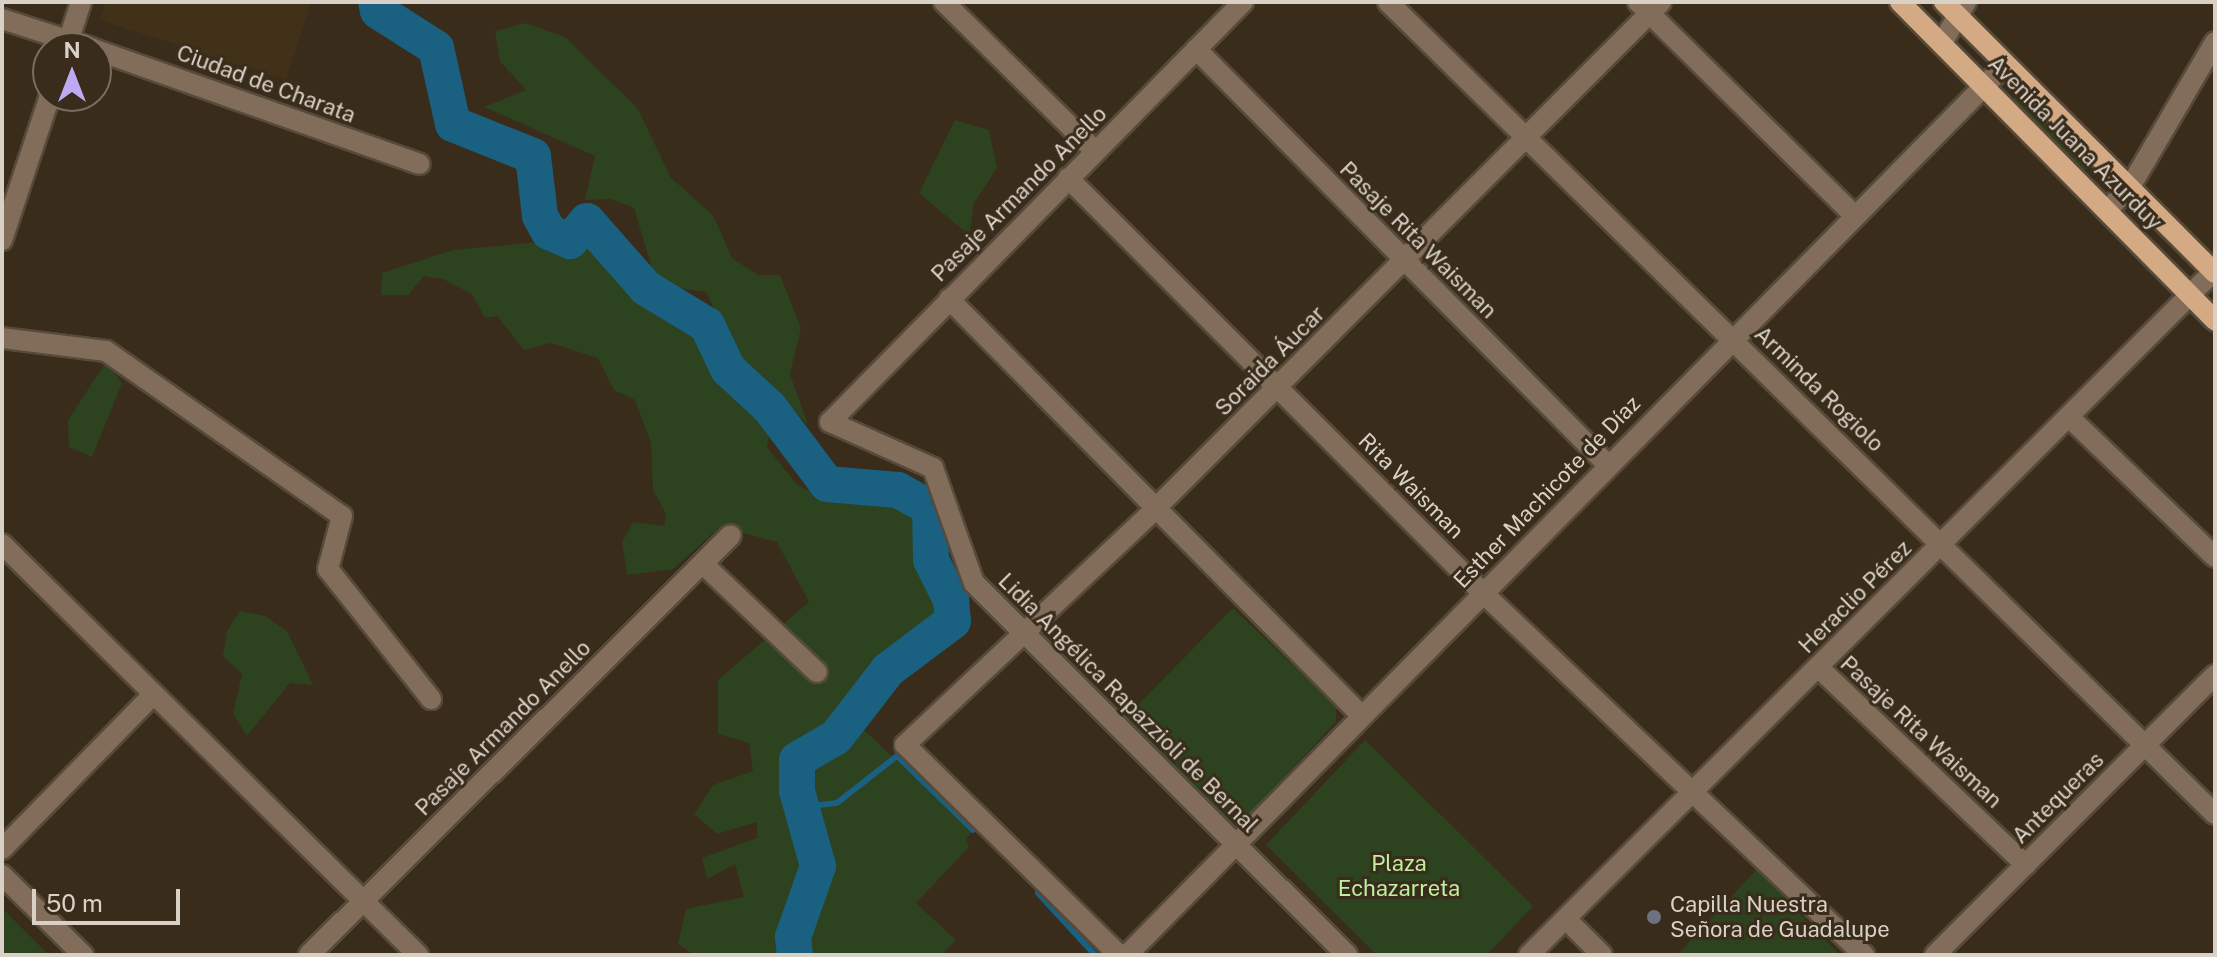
<!DOCTYPE html>
<meta charset="utf-8">
<style>
body{margin:0}
#map{position:relative;width:2217px;height:957px;overflow:hidden;background:#392c1b;font-family:"Public Sans",sans-serif}
div>[style]{position:absolute}
[style*='--x']{left:calc(var(--x)*1px);top:calc(var(--y)*1px);width:calc(var(--w)*1px);rotate:calc(var(--a)*1deg)}
.built>*{inset:0;background:#423119}
.green>*{inset:0;background:#2d421e;transform-origin:0 0}
.stream>*{height:6px;margin:-3px;padding:0 3px;transform-origin:3px;border-radius:3px;background:#1a6080}
.river>*{height:36px;margin:-18px;padding:0 18px;transform-origin:18px;border-radius:18px;background:#1a6080}
.roads{filter:drop-shadow(2px 0 #564a3a) drop-shadow(-2px 0 #564a3a) drop-shadow(0 2px #564a3a) drop-shadow(0 -2px #564a3a)}
.minor>*{height:20px;margin:-10px;padding:0 10px;transform-origin:10px;border-radius:10px;background:#816d5a}
.major>*{height:20px;margin:-10px;padding:0 10px;transform-origin:10px;border-radius:10px;background:#d3aa83}
.dots>*{width:22px;height:22px;translate:-50% -50%;box-sizing:border-box;border:4px solid #392c1b;border-radius:50%}
span{translate:-50% -50%;white-space:nowrap;text-align:center;line-height:1.15;-webkit-text-stroke:6px #392c1b;paint-order:stroke}
.street-label{font-size:22px;color:#d9d1c6}
.park-label{font-size:22px;color:#bfefa1}
.poi-label{font-size:22px;color:#d9d1c6}
.left{translate:0 -50%;text-align:left}
.frame{position:absolute;inset:0;border:4px solid #d9d1c6;pointer-events:none}
.north{position:absolute;left:32px;top:32px;width:80px;height:80px;box-sizing:border-box;background:#392c1b;border:2px solid #796e5f;border-radius:50%;rotate:0deg;font-size:22px;font-weight:700;line-height:32px;text-align:center;color:#d9d1c6}
.north::after{content:'';display:block;margin:auto;width:28px;height:36px;background:#bea9f4;clip-path:polygon(50% 0,100% 100%,50% 72%,0 100%)}
.scale{position:absolute;left:32px;top:889px;width:148px;height:36px;box-sizing:border-box;border:4px solid #d9d1c6;border-top:0;padding-left:10px;font-size:24px;line-height:28px;white-space:nowrap;color:#d9d1c6;-webkit-text-stroke:6px #392c1b;paint-order:stroke}
</style>
<div id="map">
<div class="built">
<div style="clip-path:polygon(106px 2px,311px 2px,286px 80px,100px 20px)"></div>
</div>
<div class="green">
<div style="clip-path:polygon(525px 23px,565px 37px,638px 109px,671px 178px,713px 215px,732px 258px,758px 275px,780px 275px,801px 328px,790px 374px,808px 425px,732px 347px,706px 292px,657px 285px,634px 208px,611px 199px,585px 200px,595px 156px,484px 107px,526px 90px,500px 61px,495px 31px)"></div>
<div style="left:2018px;top:93px;width:102px;height:10px;rotate:44deg"></div>
<div style="clip-path:polygon(955px 120px,989px 130px,997px 168px,974px 203px,969px 235px,919px 193px)"></div>
<div style="clip-path:polygon(596px 240px,627px 291px,697px 328px,726px 375px,780px 433px,769px 437px,767px 447px,797px 485px,825px 497px,902px 499px,917px 515px,921px 555px,950px 617px,879px 673px,831px 736px,810px 742px,789px 763px,793px 807px,811px 849px,810px 876px,787px 955px,694px 955px,678px 944px,686px 909px,744px 897px,735px 864px,707px 879px,702px 858px,757px 838px,757px 822px,717px 834px,694px 814px,713px 785px,753px 771px,749px 743px,718px 734px,718px 680px,809px 602px,777px 542px,720px 527px,673px 569px,627px 575px,622px 542px,633px 522px,664px 526px,666px 514px,653px 490px,651px 443px,635px 400px,614px 390px,598px 358px,550px 343px,524px 350px,497px 316px,485px 318px,472px 294px,443px 279px,424px 276px,408px 295px,381px 295px,382px 273px,453px 250px,551px 241px,573px 248px)"></div>
<div style="clip-path:polygon(106px 362px,122px 383px,92px 457px,69px 447px,68px 420px)"></div>
<div style="clip-path:polygon(1233px 608px,1336px 707px,1336px 722px,1240px 824px,1227px 825px,1123px 720px)"></div>
<div style="clip-path:polygon(240px 611px,265px 616px,287px 631px,313px 685px,290px 683px,247px 736px,233px 714px,242px 674px,223px 656px,227px 631px)"></div>
<div style="clip-path:polygon(861px 727px,973px 832px,966px 838px,969px 847px,916px 903px,956px 940px,942px 955px,807px 955px,805px 928px,828px 865px,804px 760px)"></div>
<div style="clip-path:polygon(1365px 740px,1533px 906px,1487px 955px,1377px 955px,1266px 845px)"></div>
<div style="clip-path:polygon(1757px 869px,1840px 955px,1677px 955px)"></div>
<div style="clip-path:polygon(2px 908px,49px 955px,2px 955px)"></div>
</div>
<div class="stream">
<div style="--x:803;--y:807;--w:34;--a:-7"></div>
<div style="--x:837;--y:803;--w:76;--a:-38.1"></div>
<div style="--x:897;--y:756;--w:106;--a:44.2"></div>
<div style="--x:1038;--y:893;--w:84;--a:47.4"></div>
</div>
<div class="river">
<div style="--x:376;--y:2;--w:9;--a:77"></div>
<div style="--x:378;--y:11;--w:69;--a:32.5"></div>
<div style="--x:436;--y:48;--w:78;--a:77.4"></div>
<div style="--x:453;--y:124;--w:86;--a:21.8"></div>
<div style="--x:533;--y:156;--w:60;--a:83.3"></div>
<div style="--x:540;--y:216;--w:18;--a:61"></div>
<div style="--x:549;--y:232;--w:23;--a:23"></div>
<div style="--x:570;--y:241;--w:26;--a:-50"></div>
<div style="--x:587;--y:221;--w:89;--a:48.6"></div>
<div style="--x:646;--y:288;--w:71;--a:31.2"></div>
<div style="--x:707;--y:325;--w:49;--a:64.5"></div>
<div style="--x:728;--y:369;--w:57;--a:42.9"></div>
<div style="--x:770;--y:408;--w:95;--a:53.1"></div>
<div style="--x:827;--y:484;--w:71;--a:4.8"></div>
<div style="--x:898;--y:490;--w:37;--a:29"></div>
<div style="--x:930;--y:508;--w:52;--a:88.9"></div>
<div style="--x:931;--y:560;--w:45;--a:63.4"></div>
<div style="--x:951;--y:600;--w:21;--a:85"></div>
<div style="--x:953;--y:621;--w:81;--a:143"></div>
<div style="--x:888;--y:670;--w:85;--a:127.8"></div>
<div style="--x:836;--y:737;--w:45;--a:149.5"></div>
<div style="--x:797;--y:760;--w:31;--a:90"></div>
<div style="--x:797;--y:791;--w:78;--a:74.4"></div>
<div style="--x:818;--y:866;--w:75;--a:109.4"></div>
<div style="--x:793;--y:937;--w:18;--a:84"></div>
</div>
<div class="roads">
<div class="minor">
<div style="--x:944;--y:2;--w:212;--a:44.6"></div>
<div style="--x:1243;--y:2;--w:589;--a:134.52"></div>
<div style="--x:830;--y:422;--w:113;--a:24.1"></div>
<div style="--x:933;--y:468;--w:122;--a:70.4"></div>
<div style="--x:974;--y:583;--w:527;--a:44.92"></div>
<div style="--x:1388;--y:2;--w:1159;--a:44.48"></div>
<div style="--x:1638;--y:2;--w:302;--a:44.6"></div>
<div style="--x:2;--y:19;--w:95;--a:17.9"></div>
<div style="--x:1942;--y:43;--w:48;--a:-59.7"></div>
<div style="--x:66;--y:48;--w:48;--a:-71.9"></div>
<div style="--x:1196;--y:49;--w:584;--a:45.28"></div>
<div style="--x:96;--y:50;--w:343;--a:19.4"></div>
<div style="--x:1068;--y:178;--w:587;--a:45"></div>
<div style="--x:1483;--y:593;--w:526;--a:43.54"></div>
<div style="--x:2109;--y:208;--w:30;--a:-45"></div>
<div style="--x:2130;--y:187;--w:168;--a:-59.6"></div>
<div style="--x:2;--y:240;--w:152;--a:-71.6"></div>
<div style="--x:949;--y:299;--w:583;--a:45.28"></div>
<div style="--x:2;--y:338;--w:105;--a:7.1"></div>
<div style="--x:106;--y:351;--w:288;--a:35"></div>
<div style="--x:342;--y:516;--w:55;--a:104.8"></div>
<div style="--x:328;--y:569;--w:166;--a:51.6"></div>
<div style="--x:2069;--y:417;--w:202;--a:43.8"></div>
<div style="--x:2;--y:544;--w:585;--a:44.65"></div>
<div style="--x:703;--y:564;--w:157;--a:43.5"></div>
<div style="--x:1818;--y:667;--w:287;--a:43.6"></div>
<div style="--x:2;--y:849;--w:217;--a:-45.6"></div>
<div style="--x:2;--y:875;--w:114;--a:44.6"></div>
<div style="--x:1567;--y:920;--w:49;--a:45"></div>
<div style="--x:309;--y:955;--w:595;--a:-44.86"></div>
<div style="--x:1119;--y:955;--w:300;--a:-135.5"></div>
<div style="--x:905;--y:745;--w:344;--a:-43.3"></div>
<div style="--x:1155;--y:509;--w:716;--a:-45.06"></div>
<div style="--x:1127;--y:955;--w:1250;--a:-45.39"></div>
<div style="--x:1529;--y:955;--w:968;--a:-44.96"></div>
<div style="--x:1935;--y:955;--w:396;--a:-45"></div>
</div>
<div class="major">
<div style="--x:1900;--y:2;--w:448;--a:45.3"></div>
<div style="--x:1944;--y:2;--w:383;--a:45"></div>
</div>
</div>
<div class="dots">
<div style="left:1654px;top:917px;background:#6b7280"></div>
</div>
<div class="street-label">
<span style="left:266px;top:84px;rotate:20deg">Ciudad de Charata</span>
<span style="left:2075px;top:143px;rotate:45deg">Avenida Juana Azurduy</span>
<span style="left:1019px;top:194px;rotate:-45deg">Pasaje Armando Anello</span>
<span style="left:1418px;top:240px;rotate:45deg">Pasaje Rita Waisman</span>
<span style="left:1270px;top:361px;rotate:-45deg">Soraida Áucar</span>
<span style="left:1819px;top:389px;rotate:44deg">Arminda Rogiolo</span>
<span style="left:1411px;top:486px;rotate:45deg">Rita Waisman</span>
<span style="left:1547px;top:492px;rotate:-46deg">Esther Machicote de Díaz</span>
<span style="left:1855px;top:597px;rotate:-45deg">Heraclio Pérez</span>
<span style="left:1128px;top:703px;rotate:45deg">Lidia Angélica Rapazzioli de Bernal</span>
<span style="left:503px;top:728px;rotate:-45deg">Pasaje Armando Anello</span>
<span style="left:1921px;top:732px;rotate:43deg">Pasaje Rita Waisman</span>
<span style="left:2058px;top:798px;rotate:-45deg">Antequeras</span>
</div>
<div class="park-label">
<span style="left:1399px;top:876px">Plaza<br>Echazarreta</span>
</div>
<div class="poi-label">
<span class="left" style="left:1670px;top:917px">Capilla Nuestra<br>Señora de Guadalupe</span>
</div>
<div class="frame"></div>
<div class="north">N</div>
<div class="scale">50 m</div>
</div>
